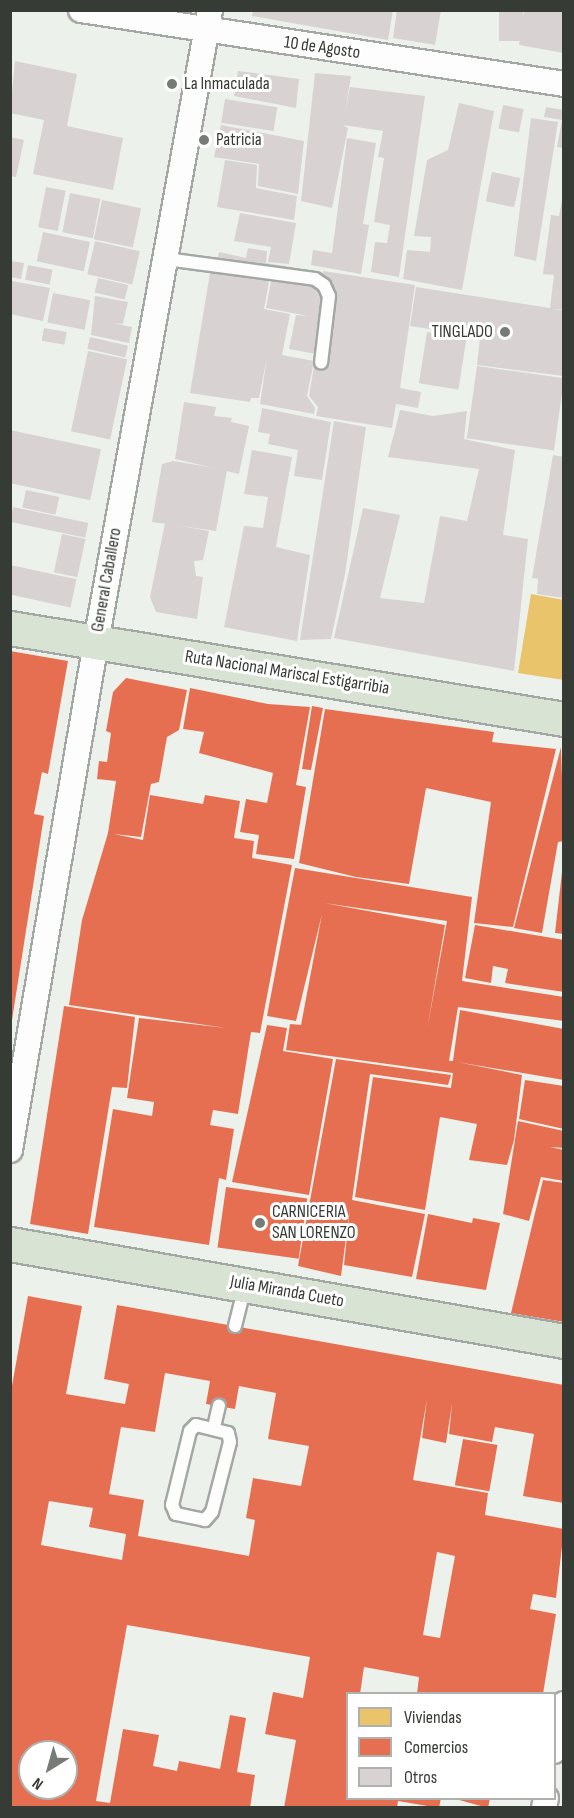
<!DOCTYPE html>
<style>
body{margin:0}
#map{position:relative;width:574px;height:1818px;overflow:hidden;background:#ecf2eb;font-family:"Sofia Sans Condensed",sans-serif}
div>[style]{position:absolute}
[style*='--x']{left:calc(var(--x)*1px);top:calc(var(--y)*1px);width:calc(var(--w)*1px);rotate:calc(var(--a)*1deg)}
.homes>*{inset:0;background:#e9c46a}
.shops>*{inset:0;background:#e76f51;transform-origin:0 0}
.building>*{inset:0;background:#d8d2d2;transform-origin:0 0}
.roads{filter:drop-shadow(2px 0 #a4a8a4) drop-shadow(-2px 0 #a4a8a4) drop-shadow(0 2px #a4a8a4) drop-shadow(0 -2px #a4a8a4)}
.lane>*{height:12px;margin:-6px;padding:0 6px;transform-origin:6px;border-radius:6px;background:#fcfdfc}
.street>*{height:24px;margin:-12px;padding:0 12px;transform-origin:12px;border-radius:12px;background:#fcfdfc}
.highway>*{height:33px;margin:-16.5px;padding:0 16.5px;transform-origin:16.5px;border-radius:16.5px;background:#d8e3d4}
.dots>*{width:16px;height:16px;translate:-50% -50%;box-sizing:border-box;border:3px solid #fff;border-radius:50%}
span{translate:-50% -50%;white-space:nowrap;text-align:center;line-height:1.15;-webkit-text-stroke:6px #fff;paint-order:stroke}
.street-label{font-size:18px;color:#373b36}
.poi-label{font-size:18px;color:#373b36}
.left{translate:0 -50%;text-align:left}
.right{translate:-100% -50%;text-align:right}
.frame{position:absolute;inset:0;border:12px solid #373b36;pointer-events:none}
.legend{position:absolute;left:346px;top:1692px;width:210px;height:108px;box-sizing:border-box;background:#fff;border:2px solid #afb1af;margin:0;padding:8px 10px;list-style:none;font-size:18px;color:#373b36}
.legend li{display:flex;align-items:center;gap:12px;height:30px}
.legend b{width:30px;border:2px solid #afb1af}
.north{position:absolute;left:18px;top:1740px;width:60px;height:60px;box-sizing:border-box;background:#fff;border:2px solid #afb1af;border-radius:50%;rotate:217deg;font-size:16px;font-weight:700;line-height:24px;text-align:center;color:#373b36}
.north::after{content:'';display:block;margin:auto;width:21px;height:27px;background:#767b75;clip-path:polygon(50% 0,100% 100%,50% 72%,0 100%)}
</style>
<div id="map">
<div class="homes">
<div style="clip-path:polygon(531px 594px,564px 600px,564px 680px,518px 673px)"></div>
</div>
<div class="shops">
<div style="clip-path:polygon(10px 651px,68px 661px,48px 774px,42px 772px,34px 814px,44px 816px,12px 1020px)"></div>
<div style="clip-path:polygon(126px 678px,187px 690px,179px 730px,167px 737px,159px 782px,151px 784px,141px 837px,114px 834px,143px 840px,150px 795px,203px 804px,205px 795px,240px 801px,234px 838px,254px 841px,252px 858px,292px 865px,260px 1033px,251px 1032px,238px 1114px,213px 1110px,210px 1125px,234px 1129px,226px 1180px,219px 1178px,209px 1245px,94px 1227px,113px 1109px,152px 1116px,154px 1102px,127px 1098px,139px 1018px,226px 1028px,69px 1005px,82px 920px,108px 833px,116px 781px,97px 779px,99px 761px,107px 762px,111px 733px,106px 731px,113px 692px)"></div>
<div style="clip-path:polygon(190px 688px,268px 704px,310px 707px,296px 785px,306px 787px,294px 859px,256px 854px,259px 835px,240px 832px,246px 799px,267px 803px,273px 773px,199px 753px,204px 732px,183px 729px)"></div>
<div style="clip-path:polygon(312px 706px,323px 708px,311px 770px,302px 769px)"></div>
<div style="clip-path:polygon(325px 709px,494px 732px,492px 742px,556px 749px,513px 927px,474px 923px,491px 802px,426px 788px,409px 884px,356px 877px,299px 863px)"></div>
<div style="clip-path:polygon(561px 747px,564px 841px,558px 842px,542px 933px,514px 928px)"></div>
<div style="clip-path:polygon(evenodd,295px 868px,472px 897px,462px 981px,564px 997px,564px 1021px,458px 1007px,449px 1061px,453px 1061px,460px 1010px,564px 1029px,564px 1080px,457px 1062px,522px 1075px,514px 1140px,507px 1165px,469px 1160px,477px 1124px,440px 1117px,425px 1210px,355px 1197px,373px 1077px,451px 1088px,453px 1073px,286px 1050px,290px 1024px,301px 1025px,322px 914px,296px 1021px,267px 1016px,295px 868px,324px 903px,447px 921px,427px 1030px,445px 925px,324px 903px)"></div>
<div style="clip-path:polygon(562px 872px,564px 872px,564px 934px,555px 933px)"></div>
<div style="clip-path:polygon(475px 925px,564px 940px,564px 992px,505px 983px,508px 969px,493px 966px,491px 983px,465px 978px)"></div>
<div style="clip-path:polygon(64px 1006px,135px 1017px,127px 1088px,112px 1087px,88px 1234px,30px 1224px)"></div>
<div style="clip-path:polygon(267px 1025px,287px 1028px,283px 1051px,333px 1059px,309px 1195px,232px 1182px)"></div>
<div style="clip-path:polygon(336px 1059px,451px 1075px,448px 1085px,370px 1074px,352px 1200px,425px 1214px,412px 1277px,344px 1265px,350px 1208px,341px 1276px,298px 1266px)"></div>
<div style="clip-path:polygon(525px 1080px,564px 1086px,564px 1129px,519px 1119px)"></div>
<div style="clip-path:polygon(518px 1121px,564px 1131px,564px 1148px,550px 1147px,564px 1150px,564px 1181px,541px 1177px,529px 1221px,503px 1214px)"></div>
<div style="clip-path:polygon(543px 1180px,564px 1183px,564px 1322px,511px 1313px)"></div>
<div style="left:226px;top:1187px;width:82px;height:61px;rotate:8deg"></div>
<div style="clip-path:polygon(428px 1214px,472px 1223px,473px 1218px,500px 1223px,486px 1290px,416px 1279px)"></div>
<div style="clip-path:polygon(evenodd,28px 1296px,82px 1306px,66px 1394px,125px 1404px,129px 1384px,104px 1379px,117px 1305px,564px 1385px,564px 1503px,523px 1496px,534px 1434px,495px 1427px,492px 1442px,449px 1434px,452px 1404px,446px 1443px,422px 1438px,427px 1399px,413px 1480px,488px 1493px,485px 1515px,564px 1529px,556px 1598px,533px 1594px,530px 1609px,556px 1614px,543px 1694px,417px 1694px,419px 1677px,364px 1667px,360px 1694px,348px 1694px,348px 1798px,441px 1798px,439px 1808px,398px 1801px,397px 1808px,284px 1808px,296px 1740px,265px 1734px,273px 1692px,303px 1698px,310px 1657px,127px 1625px,96px 1801px,110px 1803px,123px 1729px,159px 1735px,153px 1766px,177px 1771px,179px 1761px,220px 1769px,230px 1715px,246px 1718px,237px 1772px,255px 1775px,250px 1808px,10px 1808px,10px 1397px,28px 1296px,165px 1373px,210px 1381px,206px 1404px,235px 1409px,239px 1386px,276px 1393px,268px 1439px,309px 1446px,301px 1486px,253px 1478px,246px 1518px,255px 1520px,249px 1556px,138px 1536px,144px 1500px,109px 1494px,121px 1427px,155px 1432px,165px 1373px,28px 1296px,49px 1501px,93px 1508px,89px 1527px,126px 1534px,122px 1560px,41px 1545px,49px 1501px,28px 1296px,437px 1552px,455px 1556px,440px 1638px,423px 1635px,437px 1552px,28px 1296px,30px 1752px,66px 1752px,66px 1788px,30px 1788px,30px 1752px)"></div>
<div style="left:463px;top:1439px;width:35px;height:47px;rotate:10deg"></div>
<div style="clip-path:polygon(452px 1798px,490px 1798px,488px 1808px)"></div>
</div>
<div class="building">
<div style="clip-path:polygon(253px 10px,393px 10px,388px 40px,252px 16px)"></div>
<div style="clip-path:polygon(397px 10px,441px 10px,435px 45px,393px 38px)"></div>
<div style="left:499px;top:10px;width:24px;height:31px"></div>
<div style="clip-path:polygon(524px 10px,564px 10px,564px 53px,519px 45px)"></div>
<div style="clip-path:polygon(15px 61px,77px 74px,67px 126px,123px 138px,113px 190px,33px 174px,44px 120px,10px 113px)"></div>
<div style="clip-path:polygon(238px 71px,299px 79px,296px 108px,234px 96px)"></div>
<div style="clip-path:polygon(315px 73px,351px 76px,345px 112px,350px 87px,425px 96px,399px 277px,371px 272px,375px 242px,387px 243px,390px 225px,374px 222px,384px 158px,378px 157px,383px 131px,343px 125px,348px 128px,332px 208px,301px 201px)"></div>
<div style="left:225px;top:99px;width:53px;height:24px;rotate:9deg"></div>
<div style="clip-path:polygon(459px 103px,494px 111px,462px 290px,403px 279px,407px 250px,430px 252px,431px 237px,414px 236px,427px 160px,448px 150px)"></div>
<div style="left:503px;top:105px;width:21px;height:24px;rotate:11deg"></div>
<div style="clip-path:polygon(546px 107px,564px 110px,564px 148px,557px 147px,562px 120px,544px 117px)"></div>
<div style="clip-path:polygon(531px 118px,558px 122px,536px 261px,514px 256px)"></div>
<div style="clip-path:polygon(221px 125px,304px 141px,298px 194px,258px 186px,259px 164px,214px 157px)"></div>
<div style="clip-path:polygon(10px 137px,24px 140px,16px 177px,10px 176px)"></div>
<div style="clip-path:polygon(347px 138px,376px 143px,363px 224px,369px 225px,361px 274px,311px 265px,313px 250px,332px 253px)"></div>
<div style="clip-path:polygon(225px 160px,257px 165px,256px 188px,297px 196px,294px 220px,217px 207px)"></div>
<div style="left:492px;top:172px;width:29px;height:30px;rotate:12deg"></div>
<div style="left:46px;top:187px;width:20px;height:41px;rotate:11deg"></div>
<div style="clip-path:polygon(564px 189px,564px 309px,554px 309px,564px 310px,564px 376px,477px 365px,480px 337px,410px 326px,416px 287px,550px 308px,554px 275px,543px 274px,551px 215px,559px 216px)"></div>
<div style="left:70px;top:193px;width:31px;height:40px;rotate:11deg"></div>
<div style="left:102px;top:200px;width:40px;height:40px;rotate:12deg"></div>
<div style="clip-path:polygon(240px 213px,296px 223px,289px 264px,268px 262px,271px 247px,234px 241px)"></div>
<div style="left:43px;top:232px;width:48px;height:30px;rotate:12deg"></div>
<div style="left:95px;top:241px;width:46px;height:34px;rotate:13deg"></div>
<div style="clip-path:polygon(248px 248px,267px 251px,266px 263px,322px 272px,314px 314px,323px 271px,415px 285px,400px 388px,421px 392px,418px 408px,396px 404px,392px 428px,316px 416px,318px 407px,309px 396px,316px 354px,289px 349px,296px 315px,308px 316px,266px 308px,272px 276px,216px 265px,219px 252px,246px 258px)"></div>
<div style="clip-path:polygon(10px 261px,24px 263px,21px 279px,10px 277px)"></div>
<div style="left:28px;top:265px;width:25px;height:15px;rotate:11deg"></div>
<div style="clip-path:polygon(211px 267px,270px 276px,264px 309px,290px 314px,282px 355px,314px 361px,307px 396px,315px 408px,314px 414px,260px 404px,267px 357px,259px 398px,251px 398px,250px 402px,190px 393px)"></div>
<div style="left:98px;top:278px;width:31px;height:15px;rotate:13deg"></div>
<div style="clip-path:polygon(12px 281px,50px 288px,43px 321px,10px 314px)"></div>
<div style="left:53px;top:293px;width:38px;height:30px;rotate:11deg"></div>
<div style="clip-path:polygon(95px 296px,128px 302px,123px 324px,113px 323px,132px 327px,129px 343px,91px 335px)"></div>
<div style="left:44px;top:328px;width:23px;height:13px;rotate:10deg"></div>
<div style="left:427px;top:332px;width:40px;height:52px;rotate:9deg"></div>
<div style="left:90px;top:337px;width:39px;height:12px;rotate:13deg"></div>
<div style="left:88px;top:351px;width:40px;height:82px;rotate:12deg"></div>
<div style="left:477px;top:366px;width:88px;height:73px;rotate:8deg"></div>
<div style="clip-path:polygon(184px 402px,216px 407px,214px 416px,232px 418px,231px 422px,249px 426px,239px 474px,175px 459px)"></div>
<div style="clip-path:polygon(262px 408px,331px 422px,322px 480px,294px 476px,298px 450px,268px 444px,270px 434px,258px 432px)"></div>
<div style="clip-path:polygon(400px 410px,433px 416px,467px 411px,464px 439px,515px 450px,503px 535px,528px 539px,514px 671px,334px 638px,363px 508px,400px 515px,380px 598px,424px 603px,440px 516px,467px 521px,479px 469px,388px 457px)"></div>
<div style="clip-path:polygon(334px 421px,366px 427px,345px 574px,331px 639px,300px 640px)"></div>
<div style="left:10px;top:430px;width:93px;height:52px;rotate:12deg"></div>
<div style="clip-path:polygon(252px 450px,292px 457px,276px 547px,310px 555px,297px 641px,224px 627px,244px 526px,263px 528px,268px 497px,244px 494px)"></div>
<div style="clip-path:polygon(553px 455px,564px 457px,564px 598px,537px 594px,538px 579px,532px 578px)"></div>
<div style="clip-path:polygon(173px 461px,227px 470px,216px 531px,152px 522px,162px 464px)"></div>
<div style="left:26px;top:490px;width:34px;height:18px;rotate:12deg"></div>
<div style="left:13px;top:507px;width:77px;height:15px;rotate:12deg"></div>
<div style="clip-path:polygon(165px 523px,209px 531px,203px 560px,194px 561px,196px 576px,203px 577px,197px 619px,156px 612px,150px 597px)"></div>
<div style="left:62px;top:534px;width:24px;height:39px;rotate:12deg"></div>
<div style="left:10px;top:565px;width:68px;height:29px;rotate:12deg"></div>
</div>
<div class="roads">
<div class="lane">
<div style="--x:166;--y:259;--w:150;--a:7.6"></div>
<div style="--x:315;--y:279;--w:11;--a:34"></div>
<div style="--x:324;--y:285;--w:12;--a:66"></div>
<div style="--x:329;--y:296;--w:67;--a:96.8"></div>
<div style="--x:235;--y:1326;--w:41;--a:-76"></div>
<div style="--x:196;--y:1425;--w:33;--a:14"></div>
<div style="--x:228;--y:1433;--w:9;--a:77"></div>
<div style="--x:230;--y:1442;--w:72;--a:104.4"></div>
<div style="--x:212;--y:1512;--w:11;--a:131"></div>
<div style="--x:205;--y:1520;--w:30;--a:-168"></div>
<div style="--x:176;--y:1514;--w:10;--a:-114"></div>
<div style="--x:172;--y:1505;--w:76;--a:-76.3"></div>
<div style="--x:190;--y:1431;--w:8;--a:-45"></div>
<div style="--x:214;--y:1427;--w:22;--a:-77"></div>
</div>
<div class="street">
<div style="--x:81;--y:10;--w:489;--a:8.7"></div>
<div style="--x:10;--y:1150;--w:515;--a:-80.39"></div>
<div style="--x:96;--y:642;--w:642;--a:-79.77"></div>
<div style="--x:554;--y:1751;--w:48;--a:-78"></div>
<div style="--x:544;--y:1808;--w:10;--a:-79"></div>
</div>
<div class="highway">
<div style="--x:10;--y:628;--w:561;--a:9.33"></div>
<div style="--x:10;--y:1244;--w:562;--a:9.93"></div>
</div>
</div>
<div class="dots">
<div style="left:172px;top:84px;background:#767b75"></div>
<div style="left:204px;top:140px;background:#767b75"></div>
<div style="left:505px;top:332px;background:#767b75"></div>
<div style="left:260px;top:1223px;background:#767b75"></div>
</div>
<div class="street-label">
<span style="left:322px;top:48px;rotate:8deg">10 de Agosto</span>
<span style="left:107px;top:580px;rotate:-80deg">General Caballero</span>
<span style="left:287px;top:673px;rotate:9deg">Ruta Nacional Mariscal Estigarribia</span>
<span style="left:287px;top:1292px;rotate:10deg">Julia Miranda Cueto</span>
</div>
<div class="poi-label">
<span class="left" style="left:184px;top:84px">La Inmaculada</span>
<span class="left" style="left:216px;top:140px">Patricia</span>
<span class="right" style="left:493px;top:332px">TINGLADO</span>
<span class="left" style="left:272px;top:1223px">CARNICERIA<br>SAN LORENZO</span>
</div>
<div class="frame"></div>
<ul class="legend">
<li><b style="height:16px;background:#e9c46a"></b>Viviendas</li>
<li><b style="height:16px;background:#e76f51"></b>Comercios</li>
<li><b style="height:16px;background:#d8d2d2"></b>Otros</li>
</ul>
<div class="north">N</div>
</div>
